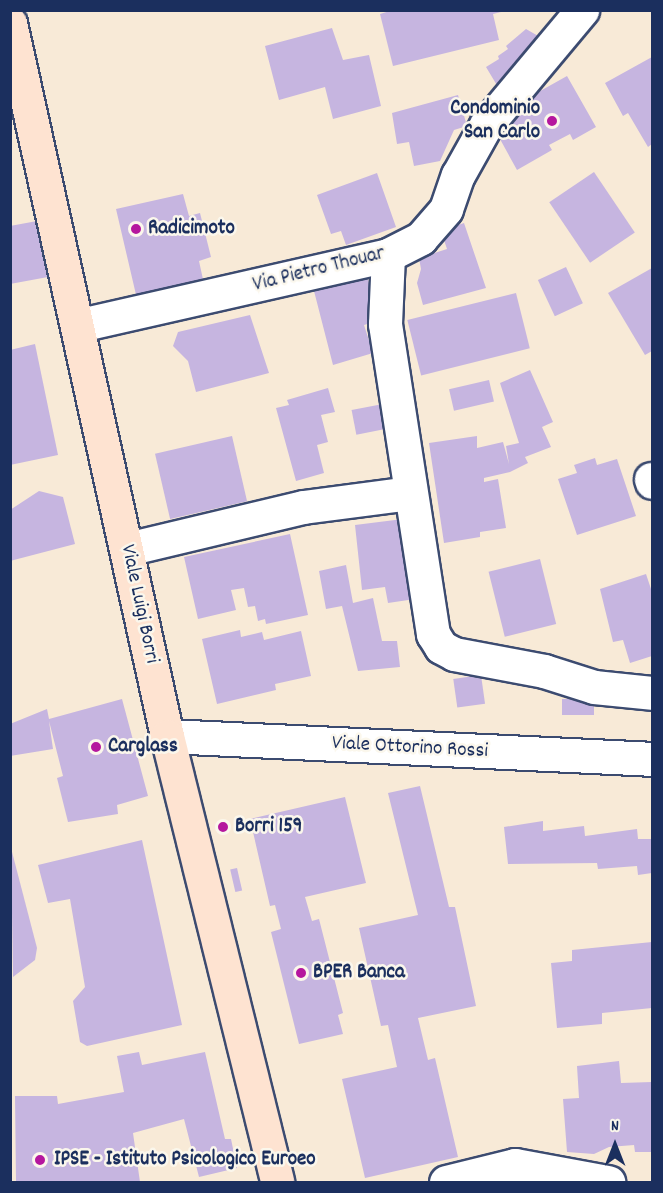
<!DOCTYPE html>
<style>
body{margin:0}
#map{position:relative;width:663px;height:1193px;overflow:hidden;background:#f8ead7;font-family:Dekko,sans-serif}
div>[style]{position:absolute}
[style*='--x']{left:calc(var(--x)*1px);top:calc(var(--y)*1px);width:calc(var(--w)*1px);rotate:calc(var(--a)*1deg)}
.building>*{inset:0;background:#c6b5e0;transform-origin:0 0}
.roads{filter:drop-shadow(2px 0 #3c4b70) drop-shadow(-2px 0 #3c4b70) drop-shadow(0 2px #3c4b70) drop-shadow(0 -2px #3c4b70)}
.minor>*{height:33px;margin:-16.5px;padding:0 16.5px;transform-origin:16.5px;border-radius:16.5px;background:#fff}
.secondary>*{height:33px;margin:-16.5px;padding:0 16.5px;transform-origin:16.5px;border-radius:16.5px;background:#fee3d1}
.dots>*{width:16px;height:16px;translate:-50% -50%;box-sizing:border-box;border:3px solid #fbf7ec;border-radius:50%}
span{translate:-50% -50%;white-space:nowrap;text-align:center;line-height:1.15;-webkit-text-stroke:5px #fbf7ec;paint-order:stroke}
.poi-label{font-size:21px;color:#1b2f5e;font-weight:700}
.right{translate:-100% -50%;text-align:right}
.left{translate:0 -50%;text-align:left}
.street-label{font-size:21px;color:#1b2f5e}
.frame{position:absolute;inset:0;border:12px solid #1b2f5e;pointer-events:none}
.north{position:absolute;left:585px;top:1115px;width:60px;height:60px;-webkit-text-stroke:4px #fbf7ec;paint-order:stroke;rotate:0deg;font-size:16px;font-weight:700;line-height:24px;text-align:center;color:#1b2f5e}
.north::after{content:'';display:block;margin:auto;width:21px;height:27px;background:#1b2f5e;clip-path:polygon(50% 0,100% 100%,50% 72%,0 100%)}
</style>
<div id="map">
<div class="building">
<div style="clip-path:polygon(393px 10px,505px 10px,505px 11px,493px 14px,499px 40px,393px 66px,380px 14px)"></div>
<div style="clip-path:polygon(332px 28px,343px 60px,369px 55px,381px 106px,333px 119px,325px 87px,279px 100px,265px 46px)"></div>
<div style="clip-path:polygon(526px 29px,547px 41px,498px 87px,486px 67px,499px 59px,498px 56px,508px 49px,506px 46px)"></div>
<div style="clip-path:polygon(652px 57px,652px 144px,648px 147px,628px 113px,623px 116px,605px 83px)"></div>
<div style="clip-path:polygon(567px 76px,596px 127px,573px 140px,570px 134px,549px 145px,552px 150px,517px 170px,495px 130px,523px 114px,517px 104px)"></div>
<div style="clip-path:polygon(458px 95px,467px 126px,454px 130px,440px 161px,414px 166px,409px 142px,397px 144px,392px 113px)"></div>
<div style="left:594px;top:172px;width:73px;height:54px;rotate:56deg"></div>
<div style="clip-path:polygon(377px 173px,396px 227px,346px 245px,341px 231px,331px 234px,317px 195px)"></div>
<div style="clip-path:polygon(183px 194px,189px 216px,200px 213px,211px 257px,199px 261px,204px 284px,137px 299px,116px 209px)"></div>
<div style="clip-path:polygon(37px 221px,48px 277px,10px 284px,10px 226px)"></div>
<div style="clip-path:polygon(464px 223px,486px 288px,423px 305px,417px 283px,421px 269px,419px 258px,447px 249px,441px 231px)"></div>
<div style="left:566px;top:267px;width:40px;height:31px;rotate:65deg"></div>
<div style="clip-path:polygon(652px 268px,652px 351px,645px 355px,608px 293px)"></div>
<div style="clip-path:polygon(367px 276px,380px 320px,364px 325px,373px 353px,333px 365px,314px 291px)"></div>
<div style="left:516px;top:293px;width:57px;height:112px;rotate:76deg"></div>
<div style="clip-path:polygon(250px 315px,269px 373px,196px 392px,188px 361px,173px 346px,178px 332px)"></div>
<div style="clip-path:polygon(35px 344px,58px 455px,10px 465px,10px 350px)"></div>
<div style="clip-path:polygon(530px 370px,553px 422px,542px 427px,551px 447px,525px 457px,528px 463px,510px 472px,484px 478px,484px 482px,498px 479px,506px 528px,480px 532px,480px 537px,444px 543px,429px 443px,477px 436px,477px 448px,503px 442px,509px 464px,506px 446px,519px 443px,500px 383px)"></div>
<div style="left:489px;top:380px;width:22px;height:41px;rotate:77deg"></div>
<div style="clip-path:polygon(328px 388px,335px 412px,321px 415px,328px 442px,317px 445px,324px 473px,296px 481px,276px 408px,289px 405px,287px 400px)"></div>
<div style="left:383px;top:404px;width:25px;height:32px;rotate:79deg"></div>
<div style="left:232px;top:436px;width:67px;height:79px;rotate:77deg"></div>
<div style="clip-path:polygon(595px 458px,597px 465px,617px 459px,636px 516px,577px 535px,558px 479px,577px 473px,574px 465px)"></div>
<div style="clip-path:polygon(39px 491px,63px 497px,75px 544px,10px 561px,10px 510px)"></div>
<div style="clip-path:polygon(403px 519px,415px 599px,388px 603px,385px 587px,362px 590px,355px 525px)"></div>
<div style="clip-path:polygon(290px 534px,308px 615px,266px 624px,265px 619px,258px 621px,255px 606px,248px 607px,244px 588px,231px 590px,236px 610px,198px 619px,184px 557px)"></div>
<div style="left:540px;top:559px;width:67px;height:53px;rotate:76deg"></div>
<div style="clip-path:polygon(346px 565px,353px 603px,373px 598px,382px 641px,397px 641px,400px 667px,358px 671px,342px 606px,326px 609px,319px 571px)"></div>
<div style="clip-path:polygon(646px 574px,652px 592px,652px 656px,630px 663px,623px 640px,613px 642px,600px 589px)"></div>
<div style="clip-path:polygon(240px 630px,241px 637px,262px 632px,264px 640px,301px 631px,311px 676px,275px 684px,276px 690px,217px 704px,202px 639px)"></div>
<div style="left:481px;top:675px;width:29px;height:28px;rotate:82deg"></div>
<div style="clip-path:polygon(122px 699px,148px 796px,117px 805px,118px 814px,68px 822px,57px 778px,63px 776px,49px 721px,53px 749px,10px 756px,10px 724px,47px 709px,49px 719px)"></div>
<div style="left:562px;top:699px;width:32px;height:16px"></div>
<div style="clip-path:polygon(420px 786px,449px 907px,455px 907px,476px 1006px,418px 1018px,428px 1060px,435px 1058px,458px 1157px,365px 1178px,342px 1079px,397px 1067px,388px 1025px,381px 1026px,359px 928px,418px 915px,388px 793px)"></div>
<div style="clip-path:polygon(345px 797px,366px 883px,305px 897px,312px 921px,319px 919px,343px 1013px,338px 1015px,343px 1034px,299px 1044px,271px 932px,281px 929px,275px 905px,270px 906px,250px 819px)"></div>
<div style="clip-path:polygon(543px 821px,543px 831px,584px 826px,585px 836px,637px 829px,638px 839px,652px 839px,652px 873px,638px 875px,637px 866px,598px 869px,597px 863px,508px 864px,504px 827px)"></div>
<div style="clip-path:polygon(142px 840px,182px 1025px,87px 1046px,80px 1042px,73px 1001px,85px 987px,70px 899px,48px 903px,38px 865px)"></div>
<div style="clip-path:polygon(11px 848px,37px 948px,35px 960px,13px 977px)"></div>
<div style="left:237px;top:868px;width:23px;height:7px;rotate:77deg"></div>
<div style="clip-path:polygon(652px 942px,652px 1008px,602px 1013px,602px 1024px,557px 1028px,551px 963px,572px 961px,572px 950px)"></div>
<div style="clip-path:polygon(139px 1052px,142px 1065px,205px 1052px,225px 1139px,231px 1139px,237px 1168px,199px 1177px,184px 1119px,133px 1133px,140px 1182px,16px 1182px,15px 1096px,57px 1096px,58px 1104px,124px 1092px,117px 1056px)"></div>
<div style="clip-path:polygon(619px 1061px,621px 1083px,652px 1082px,652px 1152px,635px 1152px,634px 1145px,609px 1147px,594px 1154px,567px 1152px,563px 1099px,579px 1098px,577px 1066px)"></div>
</div>
<div class="roads">
<div class="minor">
<div style="--x:388;--y:255;--w:69;--a:92.5"></div>
<div style="--x:385;--y:324;--w:314;--a:81.2"></div>
<div style="--x:433;--y:634;--w:15;--a:58"></div>
<div style="--x:441;--y:647;--w:15;--a:28"></div>
<div style="--x:454;--y:654;--w:92;--a:10.7"></div>
<div style="--x:544;--y:671;--w:52;--a:17.7"></div>
<div style="--x:594;--y:687;--w:58;--a:5.9"></div>
<div style="--x:80;--y:325;--w:316;--a:-12.8"></div>
<div style="--x:388;--y:255;--w:37;--a:-27"></div>
<div style="--x:421;--y:238;--w:38;--a:-49"></div>
<div style="--x:446;--y:209;--w:36;--a:-71"></div>
<div style="--x:458;--y:175;--w:57;--a:-60.8"></div>
<div style="--x:486;--y:125;--w:150;--a:-50.1"></div>
<div style="--x:651;--y:479;--w:3;--a:72"></div>
<div style="--x:127;--y:549;--w:181;--a:-13.4"></div>
<div style="--x:303;--y:507;--w:107;--a:-7.5"></div>
<div style="--x:167;--y:736;--w:486;--a:2.7"></div>
<div style="--x:446;--y:1182;--w:71;--a:-13.8"></div>
<div style="--x:515;--y:1165;--w:95;--a:10.4"></div>
</div>
<div class="secondary">
<div style="--x:10;--y:23;--w:730;--a:77.58"></div>
<div style="--x:167;--y:736;--w:459;--a:76.1"></div>
</div>
</div>
<div class="dots">
<div style="left:552px;top:121px;background:#b5179e"></div>
<div style="left:136px;top:229px;background:#b5179e"></div>
<div style="left:96px;top:747px;background:#b5179e"></div>
<div style="left:223px;top:827px;background:#b5179e"></div>
<div style="left:301px;top:973px;background:#b5179e"></div>
<div style="left:40px;top:1160px;background:#b5179e"></div>
</div>
<div class="poi-label">
<span class="right" style="left:540px;top:121px">Condominio<br>San Carlo</span>
<span class="left" style="left:148px;top:229px">Radicimoto</span>
<span class="left" style="left:108px;top:747px">Carglass</span>
<span class="left" style="left:235px;top:827px">Borri 159</span>
<span class="left" style="left:313px;top:973px">BPER Banca</span>
<span class="left" style="left:54px;top:1160px">IPSE - Istituto Psicologico Euroeo</span>
</div>
<div class="street-label">
<span style="left:319px;top:270px;rotate:-14deg">Via Pietro Thouar</span>
<span style="left:139px;top:604px;rotate:78deg">Viale Luigi Borri</span>
<span style="left:410px;top:748px;rotate:3deg">Viale Ottorino Rossi</span>
</div>
<div class="frame"></div>
<div class="north">N</div>
</div>
